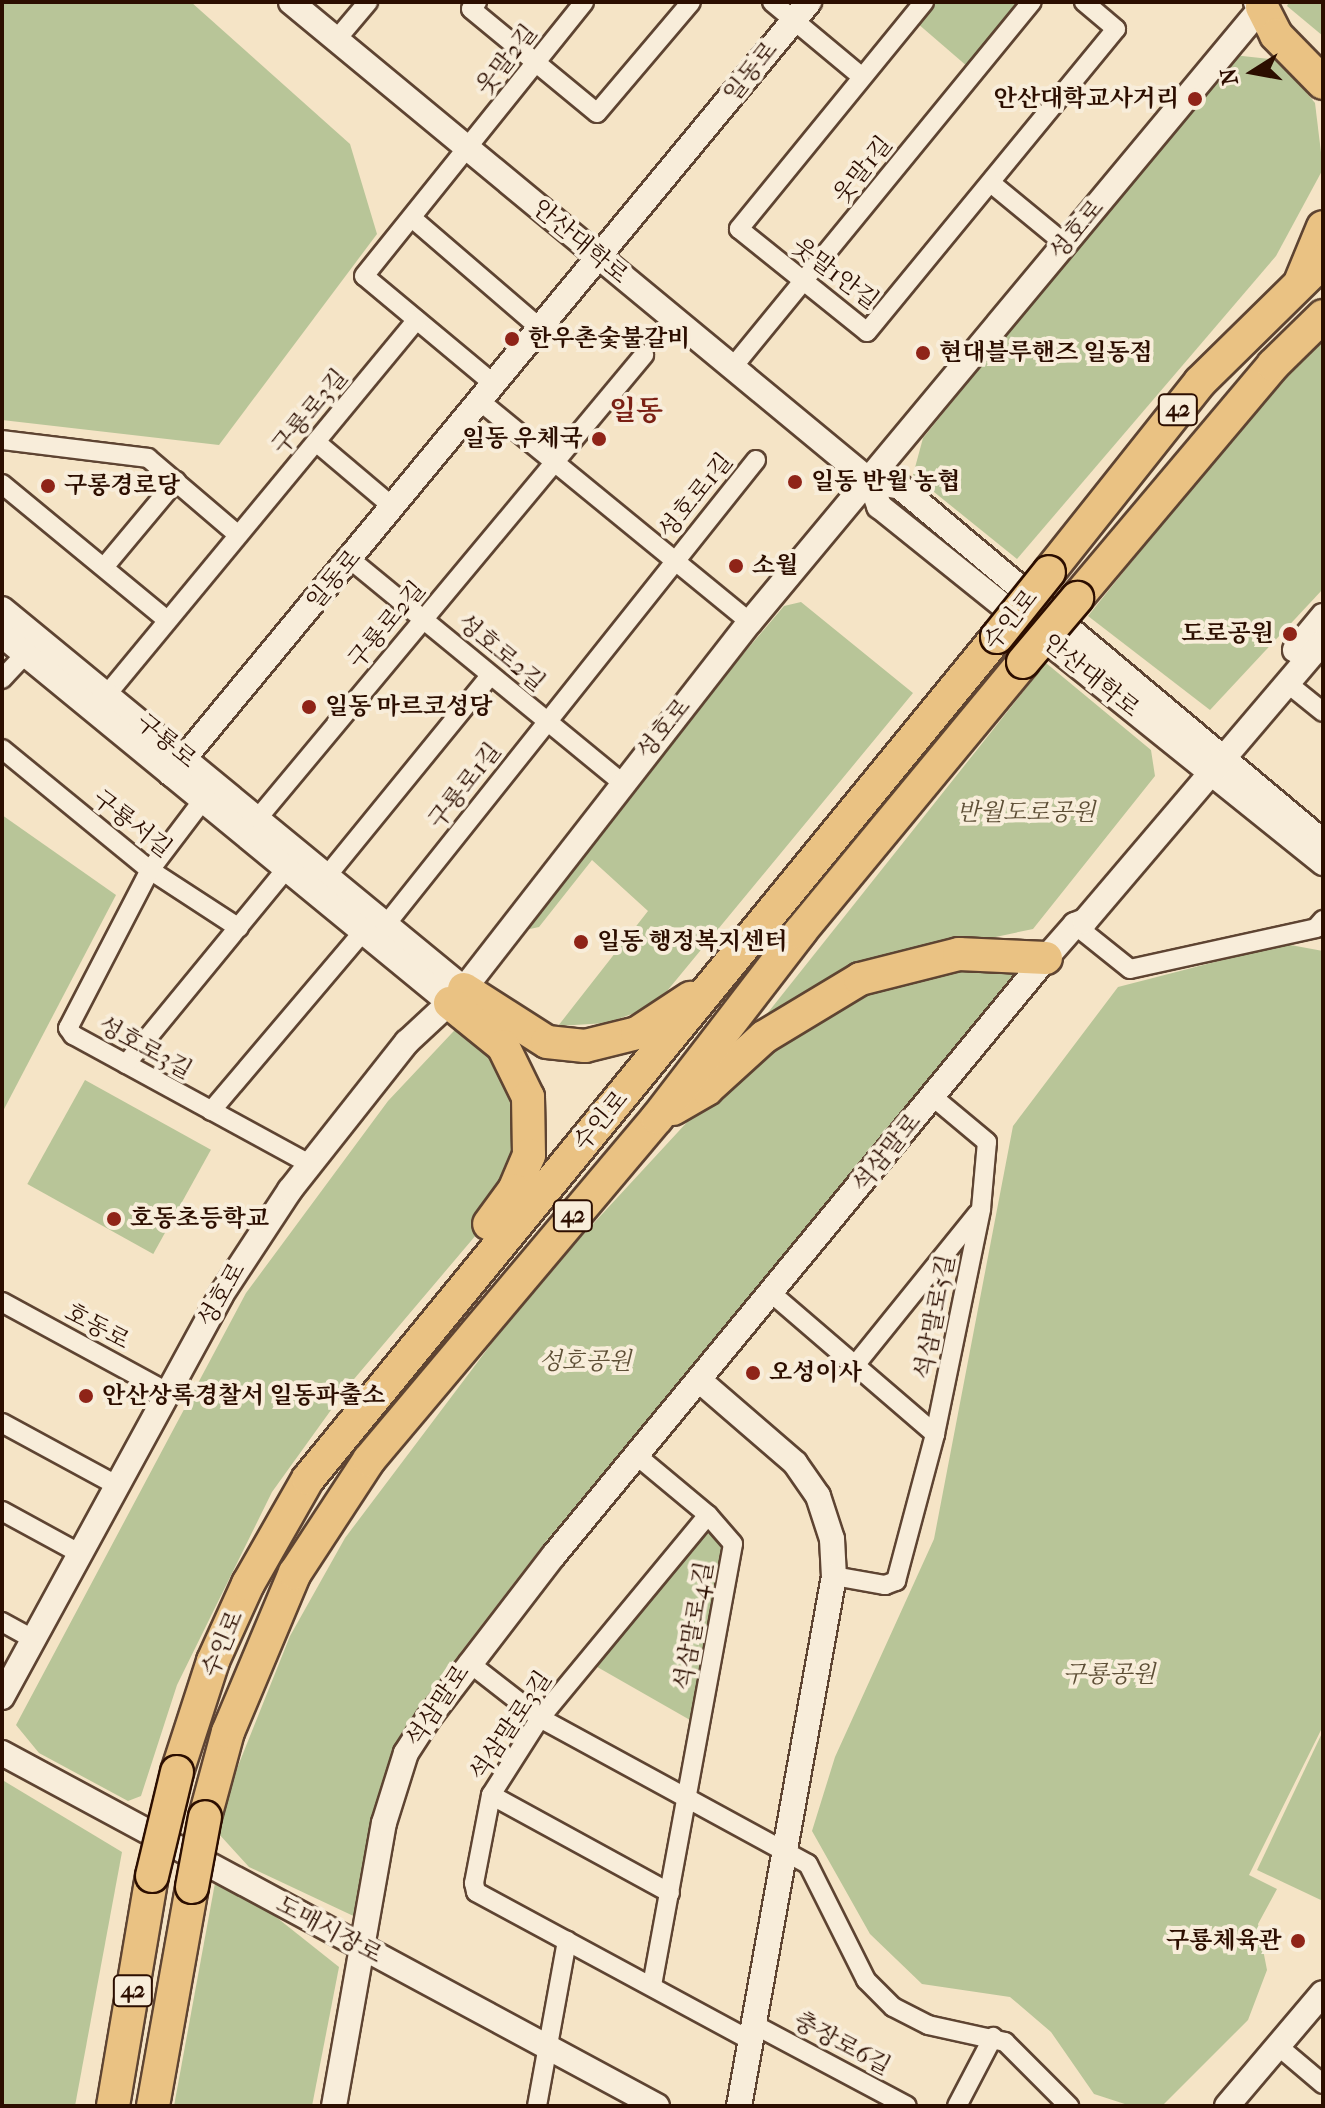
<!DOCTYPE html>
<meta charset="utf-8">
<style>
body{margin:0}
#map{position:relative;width:1325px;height:2108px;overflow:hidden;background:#f5e4c6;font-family:"IM FELL French Canon","Noto Serif KR",serif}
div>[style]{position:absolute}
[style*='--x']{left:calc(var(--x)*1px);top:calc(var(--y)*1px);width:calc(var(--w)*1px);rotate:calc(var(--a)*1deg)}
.green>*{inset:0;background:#b8c598;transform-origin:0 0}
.roads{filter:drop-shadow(2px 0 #5e4432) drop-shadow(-2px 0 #5e4432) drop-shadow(0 2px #5e4432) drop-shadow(0 -2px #5e4432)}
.street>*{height:18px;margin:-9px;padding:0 9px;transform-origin:9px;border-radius:9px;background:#f8edda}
.secondary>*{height:24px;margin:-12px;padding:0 12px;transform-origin:12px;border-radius:12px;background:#f8edda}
.highway>*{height:32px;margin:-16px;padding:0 16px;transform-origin:16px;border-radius:16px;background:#eac283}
.bridges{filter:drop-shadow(2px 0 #2c0e00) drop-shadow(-2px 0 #2c0e00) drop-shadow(0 2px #2c0e00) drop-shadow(0 -2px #2c0e00)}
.highway-bridge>*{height:32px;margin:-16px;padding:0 16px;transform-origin:16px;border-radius:16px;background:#eac283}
.dots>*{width:22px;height:22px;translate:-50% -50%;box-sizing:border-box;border:4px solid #f8edda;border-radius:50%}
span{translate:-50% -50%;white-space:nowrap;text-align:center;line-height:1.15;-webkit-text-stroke:8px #f8edda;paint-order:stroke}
.shield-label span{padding:2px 6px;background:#f8edda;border:2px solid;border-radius:6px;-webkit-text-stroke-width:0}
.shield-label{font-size:22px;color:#2c0e00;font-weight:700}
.street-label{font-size:24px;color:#2c0e00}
.poi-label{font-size:24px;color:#2c0e00;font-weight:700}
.right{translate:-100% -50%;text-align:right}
.left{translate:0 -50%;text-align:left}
.park-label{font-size:24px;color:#5d4e35;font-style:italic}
.quarter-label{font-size:28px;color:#7a1f14;font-weight:700}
.frame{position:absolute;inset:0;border:4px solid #2c0e00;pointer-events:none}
.north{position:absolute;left:1213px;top:32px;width:80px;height:80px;-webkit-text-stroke:6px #f8edda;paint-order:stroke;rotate:259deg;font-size:22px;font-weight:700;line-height:32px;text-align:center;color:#2c0e00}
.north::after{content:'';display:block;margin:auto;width:28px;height:36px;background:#2c0e00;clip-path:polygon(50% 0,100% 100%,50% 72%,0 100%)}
</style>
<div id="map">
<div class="green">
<div style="clip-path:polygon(2px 2px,191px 2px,350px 144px,377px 234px,219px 445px,2px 420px)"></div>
<div style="clip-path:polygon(935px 2px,1023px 2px,968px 67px,917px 23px)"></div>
<div style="clip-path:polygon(1289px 2px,1323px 2px,1323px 36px,1287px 6px)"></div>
<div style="clip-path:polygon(1233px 55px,1279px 60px,1315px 103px,1323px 169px,1276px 256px,1017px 559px,913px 475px,923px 438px)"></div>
<div style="clip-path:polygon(1323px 334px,1323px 589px,1210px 710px,1088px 616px,1270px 390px)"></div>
<div style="clip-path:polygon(801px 602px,913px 693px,667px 991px,640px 1011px,607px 1023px,558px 1026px,648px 911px,592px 860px,539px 927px,530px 929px,518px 920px,784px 606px)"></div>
<div style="clip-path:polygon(1046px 663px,1151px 750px,1155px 776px,1033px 929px,882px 961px,766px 1015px)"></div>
<div style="clip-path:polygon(2px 815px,116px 895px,2px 1113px)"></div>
<div style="clip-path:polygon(1285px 944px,1323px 951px,1323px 1726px,1249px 1875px,1277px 1889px,1258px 1924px,1267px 1970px,1248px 2020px,1162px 2106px,1131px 2106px,1094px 2094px,1051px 2032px,1010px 1997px,922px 1984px,870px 1934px,812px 1831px,835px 1757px,934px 1539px,1013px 1126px,1118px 987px)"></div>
<div style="clip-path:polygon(1008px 960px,1014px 980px,543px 1545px,417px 1709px,385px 1776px,362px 1920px,249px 1867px,218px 1833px,232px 1781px,290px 1636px,345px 1538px,531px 1291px,714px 1093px,859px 986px)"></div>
<div style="clip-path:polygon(467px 1017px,524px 1100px,504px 1202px,349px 1385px,272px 1492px,177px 1685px,141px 1796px,128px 1801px,39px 1753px,16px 1725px,246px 1293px,388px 1101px)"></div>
<div style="left:85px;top:1080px;width:144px;height:119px;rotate:29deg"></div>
<div style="clip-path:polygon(704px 1533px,717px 1535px,724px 1545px,690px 1720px,592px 1664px)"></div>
<div style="clip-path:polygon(1323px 1731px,1323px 1901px,1257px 1870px)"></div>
<div style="clip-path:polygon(4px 1781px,122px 1852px,75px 2106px,2px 2106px)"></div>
<div style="clip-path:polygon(215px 1883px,266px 1909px,339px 1967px,312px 2106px,174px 2106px)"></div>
</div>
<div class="roads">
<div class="street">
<div style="--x:477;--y:2;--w:9;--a:131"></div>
<div style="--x:471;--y:9;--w:163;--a:39.5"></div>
<div style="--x:597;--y:113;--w:145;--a:-49.7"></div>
<div style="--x:772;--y:2;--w:117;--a:39.8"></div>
<div style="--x:924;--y:2;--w:293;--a:129.2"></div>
<div style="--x:739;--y:229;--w:164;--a:38.8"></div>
<div style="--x:867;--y:332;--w:392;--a:-50.6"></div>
<div style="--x:1116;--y:29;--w:42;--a:-139.8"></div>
<div style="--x:336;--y:40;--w:50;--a:-49.9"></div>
<div style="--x:991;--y:183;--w:96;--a:39.5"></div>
<div style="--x:412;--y:218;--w:170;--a:40.7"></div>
<div style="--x:732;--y:368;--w:473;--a:-50.7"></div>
<div style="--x:495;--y:385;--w:170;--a:-140.2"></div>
<div style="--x:364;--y:276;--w:351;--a:-51.2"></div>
<div style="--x:481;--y:402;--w:348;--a:39.3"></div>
<div style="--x:2;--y:440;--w:147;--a:7"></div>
<div style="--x:148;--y:458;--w:118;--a:40.5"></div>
<div style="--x:316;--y:442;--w:102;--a:40.2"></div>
<div style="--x:2;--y:484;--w:214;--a:39.5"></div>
<div style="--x:351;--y:560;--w:350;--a:39.4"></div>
<div style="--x:105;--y:566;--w:111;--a:-50.1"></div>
<div style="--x:2;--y:679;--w:34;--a:-47"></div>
<div style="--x:1287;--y:683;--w:46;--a:38.9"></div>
<div style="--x:108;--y:693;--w:484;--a:-50.4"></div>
<div style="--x:2;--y:749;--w:191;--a:39.3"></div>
<div style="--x:150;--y:870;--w:106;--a:33.1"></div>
<div style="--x:203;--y:800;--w:88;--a:127.1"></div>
<div style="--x:150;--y:870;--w:178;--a:117.4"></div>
<div style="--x:68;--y:1028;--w:9;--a:54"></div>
<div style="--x:73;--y:1035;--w:270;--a:28.6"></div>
<div style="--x:258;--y:818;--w:603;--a:-50.18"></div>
<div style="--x:326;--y:877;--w:259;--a:-50.8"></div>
<div style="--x:1075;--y:925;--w:70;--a:38.7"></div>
<div style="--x:1130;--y:969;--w:190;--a:-12.4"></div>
<div style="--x:1316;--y:928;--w:11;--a:-49"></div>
<div style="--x:384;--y:927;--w:597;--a:-51.46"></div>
<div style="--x:126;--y:1064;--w:252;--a:-50.6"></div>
<div style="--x:211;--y:1111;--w:233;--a:-49.7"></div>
<div style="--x:770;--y:1292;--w:218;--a:40.7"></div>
<div style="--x:2;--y:1302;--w:190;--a:28.6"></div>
<div style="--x:856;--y:1364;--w:193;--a:-51.1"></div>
<div style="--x:2;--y:1423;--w:132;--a:28.5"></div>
<div style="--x:636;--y:1455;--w:94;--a:39.8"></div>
<div style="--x:708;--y:1515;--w:38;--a:49"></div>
<div style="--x:733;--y:1544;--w:449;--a:100.4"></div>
<div style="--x:2;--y:1511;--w:90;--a:28.6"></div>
<div style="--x:708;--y:1515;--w:264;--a:129.6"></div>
<div style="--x:540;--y:1718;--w:91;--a:122.5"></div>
<div style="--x:491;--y:1795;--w:90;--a:100.9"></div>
<div style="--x:474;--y:1883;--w:9;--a:77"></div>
<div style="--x:476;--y:1892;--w:311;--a:28.4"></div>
<div style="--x:834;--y:1576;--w:52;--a:10"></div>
<div style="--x:885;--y:1585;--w:12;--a:-20"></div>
<div style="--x:896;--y:1581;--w:152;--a:-75.1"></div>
<div style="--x:935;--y:1434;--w:230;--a:-78.4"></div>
<div style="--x:981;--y:1209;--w:67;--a:-84.9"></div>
<div style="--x:987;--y:1142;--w:70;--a:-140.2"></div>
<div style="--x:2;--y:1622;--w:35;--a:29"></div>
<div style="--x:468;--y:1662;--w:91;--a:37.9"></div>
<div style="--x:540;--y:1718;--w:305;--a:28.6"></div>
<div style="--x:808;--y:1864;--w:130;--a:63.4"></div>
<div style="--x:866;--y:1980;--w:38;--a:45"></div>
<div style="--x:893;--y:2007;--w:39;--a:27"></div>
<div style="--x:928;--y:2025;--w:79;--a:12.4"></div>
<div style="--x:1005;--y:2042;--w:91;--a:45"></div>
<div style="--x:491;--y:1795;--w:204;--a:28.7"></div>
<div style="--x:753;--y:2024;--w:174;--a:28"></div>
<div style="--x:1278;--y:2046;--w:59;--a:40.2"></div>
<div style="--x:537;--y:2106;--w:168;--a:-79.7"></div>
<div style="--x:957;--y:2106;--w:78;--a:-62.4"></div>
</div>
<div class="secondary">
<div style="--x:291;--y:2;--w:751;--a:39.6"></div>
<div style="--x:870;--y:481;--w:31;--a:11"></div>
<div style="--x:900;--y:487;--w:552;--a:40"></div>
<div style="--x:870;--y:481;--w:27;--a:70"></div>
<div style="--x:879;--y:506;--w:570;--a:38.8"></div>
<div style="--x:2;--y:609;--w:598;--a:39.44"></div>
<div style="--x:2;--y:635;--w:580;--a:39.4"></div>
<div style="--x:1295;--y:650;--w:44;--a:-50.5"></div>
<div style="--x:171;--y:774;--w:1002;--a:-50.43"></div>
<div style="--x:699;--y:1380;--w:127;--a:40.8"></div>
<div style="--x:795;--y:1463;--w:40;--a:55.1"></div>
<div style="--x:818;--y:1496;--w:45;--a:72"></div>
<div style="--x:832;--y:1539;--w:37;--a:87"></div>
<div style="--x:834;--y:1576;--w:538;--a:100.16"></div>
<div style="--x:2;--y:1697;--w:458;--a:-61.4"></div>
<div style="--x:221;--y:1295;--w:126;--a:-56.7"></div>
<div style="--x:290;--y:1190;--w:189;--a:-51.7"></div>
<div style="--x:407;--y:1042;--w:78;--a:-42.9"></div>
<div style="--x:464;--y:989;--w:465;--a:-52.1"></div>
<div style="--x:750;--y:622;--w:800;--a:-50.22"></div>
<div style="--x:1262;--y:7;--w:8;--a:-140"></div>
<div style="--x:2;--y:1753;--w:744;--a:28.32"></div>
<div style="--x:334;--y:2106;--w:287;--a:-80"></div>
<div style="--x:384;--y:1823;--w:73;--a:-72.6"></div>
<div style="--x:406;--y:1753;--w:40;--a:-57.1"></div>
<div style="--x:428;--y:1719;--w:207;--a:-52.5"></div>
<div style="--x:554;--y:1555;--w:774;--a:-50.51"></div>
<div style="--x:1046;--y:958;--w:44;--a:-48.7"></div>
<div style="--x:1075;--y:925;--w:11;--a:-22"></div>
<div style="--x:1085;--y:921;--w:367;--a:-49.6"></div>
<div style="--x:1227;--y:2106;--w:148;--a:-49.7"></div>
</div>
<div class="highway">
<div style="--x:1262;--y:7;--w:31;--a:63"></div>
<div style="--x:1276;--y:35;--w:67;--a:45.6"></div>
<div style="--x:1301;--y:280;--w:57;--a:-67.5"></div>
<div style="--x:1049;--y:572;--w:243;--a:-51.5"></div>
<div style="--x:1200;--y:382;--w:173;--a:-44.5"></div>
<div style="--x:1077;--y:598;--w:304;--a:-49.9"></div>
<div style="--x:1273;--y:365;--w:70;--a:-44.4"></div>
<div style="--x:464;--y:989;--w:98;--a:32.6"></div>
<div style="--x:547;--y:1042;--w:38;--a:6"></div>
<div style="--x:585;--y:1046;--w:54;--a:-14"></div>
<div style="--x:637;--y:1033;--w:64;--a:-33.4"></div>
<div style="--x:450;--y:1003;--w:68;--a:39.1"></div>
<div style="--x:503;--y:1046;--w:57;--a:63.9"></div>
<div style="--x:528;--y:1097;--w:58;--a:89"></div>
<div style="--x:529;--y:1155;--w:38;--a:113"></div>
<div style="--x:514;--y:1190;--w:42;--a:126.3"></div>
<div style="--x:673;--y:1109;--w:39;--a:-30"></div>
<div style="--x:707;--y:1089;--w:77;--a:-42.4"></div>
<div style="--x:764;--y:1037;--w:112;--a:-31.1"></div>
<div style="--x:860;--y:979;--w:102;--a:-14.2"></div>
<div style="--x:959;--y:954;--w:87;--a:2.6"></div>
<div style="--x:177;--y:1772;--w:117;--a:-72"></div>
<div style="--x:213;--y:1661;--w:85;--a:-65.6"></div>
<div style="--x:248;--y:1584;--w:121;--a:-60.3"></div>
<div style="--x:308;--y:1479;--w:1088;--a:-50.71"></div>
<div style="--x:205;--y:1817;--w:88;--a:-74.9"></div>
<div style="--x:228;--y:1732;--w:173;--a:-67.2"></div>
<div style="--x:295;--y:1573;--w:135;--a:-56.8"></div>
<div style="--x:369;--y:1460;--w:447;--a:-49.9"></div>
<div style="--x:657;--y:1118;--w:235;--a:-52.4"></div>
<div style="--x:800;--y:932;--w:350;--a:-50.4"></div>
<div style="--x:113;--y:2106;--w:233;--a:-80.4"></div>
<div style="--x:153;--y:2106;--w:222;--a:-79.9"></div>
</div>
</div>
<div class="bridges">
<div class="highway-bridge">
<div style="--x:997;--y:637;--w:83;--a:-51.3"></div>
<div style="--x:1023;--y:662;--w:84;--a:-49.8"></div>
<div style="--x:152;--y:1876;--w:107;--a:-76.5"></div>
<div style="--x:192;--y:1887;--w:71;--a:-79.5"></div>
</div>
</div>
<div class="dots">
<div style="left:1195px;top:99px;background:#8f2418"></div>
<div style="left:512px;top:339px;background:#8f2418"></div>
<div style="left:923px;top:353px;background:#8f2418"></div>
<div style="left:599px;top:439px;background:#8f2418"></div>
<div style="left:795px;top:482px;background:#8f2418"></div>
<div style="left:48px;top:486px;background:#8f2418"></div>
<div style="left:736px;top:566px;background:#8f2418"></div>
<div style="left:1290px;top:634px;background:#8f2418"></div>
<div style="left:309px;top:707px;background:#8f2418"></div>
<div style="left:581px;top:942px;background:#8f2418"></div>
<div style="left:114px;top:1219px;background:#8f2418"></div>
<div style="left:753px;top:1373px;background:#8f2418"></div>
<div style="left:86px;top:1396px;background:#8f2418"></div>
<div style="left:1298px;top:1941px;background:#8f2418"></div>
</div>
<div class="shield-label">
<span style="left:1178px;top:410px">42</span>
<span style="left:573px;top:1216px">42</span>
<span style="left:133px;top:1991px">42</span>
</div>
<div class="street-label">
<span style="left:507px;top:60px;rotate:-52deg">웃말2길</span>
<span style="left:751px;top:72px;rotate:-51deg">일동로</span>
<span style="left:863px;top:170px;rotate:-51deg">웃말1길</span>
<span style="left:1077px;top:230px;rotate:-50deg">성호로</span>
<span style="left:580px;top:242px;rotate:40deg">안산대학로</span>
<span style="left:835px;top:274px;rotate:37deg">웃말1안길</span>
<span style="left:310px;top:412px;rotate:-50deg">구룡로3길</span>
<span style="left:696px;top:496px;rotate:-51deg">성호로1길</span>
<span style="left:334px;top:580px;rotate:-50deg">일동로</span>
<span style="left:1011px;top:620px;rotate:-51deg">수인로</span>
<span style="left:387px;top:625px;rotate:-50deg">구룡로2길</span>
<span style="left:501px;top:653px;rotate:40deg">성호로2길</span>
<span style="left:1091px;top:676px;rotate:39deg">안산대학로</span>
<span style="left:664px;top:729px;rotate:-51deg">성호로</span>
<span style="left:166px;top:741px;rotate:40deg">구룡로</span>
<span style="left:465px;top:786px;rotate:-52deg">구룡로1길</span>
<span style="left:132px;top:824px;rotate:38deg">구룡서길</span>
<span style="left:145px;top:1048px;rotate:29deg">성호로3길</span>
<span style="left:601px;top:1121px;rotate:-50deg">수인로</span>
<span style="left:887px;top:1153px;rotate:-51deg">석삼말로</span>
<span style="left:222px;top:1295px;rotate:-60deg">성호로</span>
<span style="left:935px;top:1317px;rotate:-79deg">석삼말로5길</span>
<span style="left:97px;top:1327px;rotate:28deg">호동로</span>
<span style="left:694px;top:1626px;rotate:-80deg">석삼말로4길</span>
<span style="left:223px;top:1644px;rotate:-67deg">수인로</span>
<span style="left:438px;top:1706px;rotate:-56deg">석삼말로</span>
<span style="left:511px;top:1726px;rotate:-56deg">석삼말로3길</span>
<span style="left:329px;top:1930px;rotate:28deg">도매시장로</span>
<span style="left:842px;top:2044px;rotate:28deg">충장로6길</span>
</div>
<div class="poi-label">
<span class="right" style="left:1179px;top:99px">안산대학교사거리</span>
<span class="left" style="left:528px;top:339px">한우촌숯불갈비</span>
<span class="left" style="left:939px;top:353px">현대블루핸즈 일동점</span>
<span class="right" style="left:583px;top:439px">일동 우체국</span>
<span class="left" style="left:811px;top:482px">일동 반월 농협</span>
<span class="left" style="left:64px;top:486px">구롱경로당</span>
<span class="left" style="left:752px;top:566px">소월</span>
<span class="right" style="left:1274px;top:634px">도로공원</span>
<span class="left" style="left:325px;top:707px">일동 마르코성당</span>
<span class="left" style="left:597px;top:942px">일동 행정복지센터</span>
<span class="left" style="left:130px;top:1219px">호동초등학교</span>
<span class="left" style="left:769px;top:1373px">오성이사</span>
<span class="left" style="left:102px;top:1396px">안산상록경찰서 일동파출소</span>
<span class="right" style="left:1282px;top:1941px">구룡체육관</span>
</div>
<div class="park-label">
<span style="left:1026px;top:813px">반월도로공원</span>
<span style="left:585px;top:1362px">성호공원</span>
<span style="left:1109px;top:1675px">구룡공원</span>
</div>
<div class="quarter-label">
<span style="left:636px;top:411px">일동</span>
</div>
<div class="frame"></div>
<div class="north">N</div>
</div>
